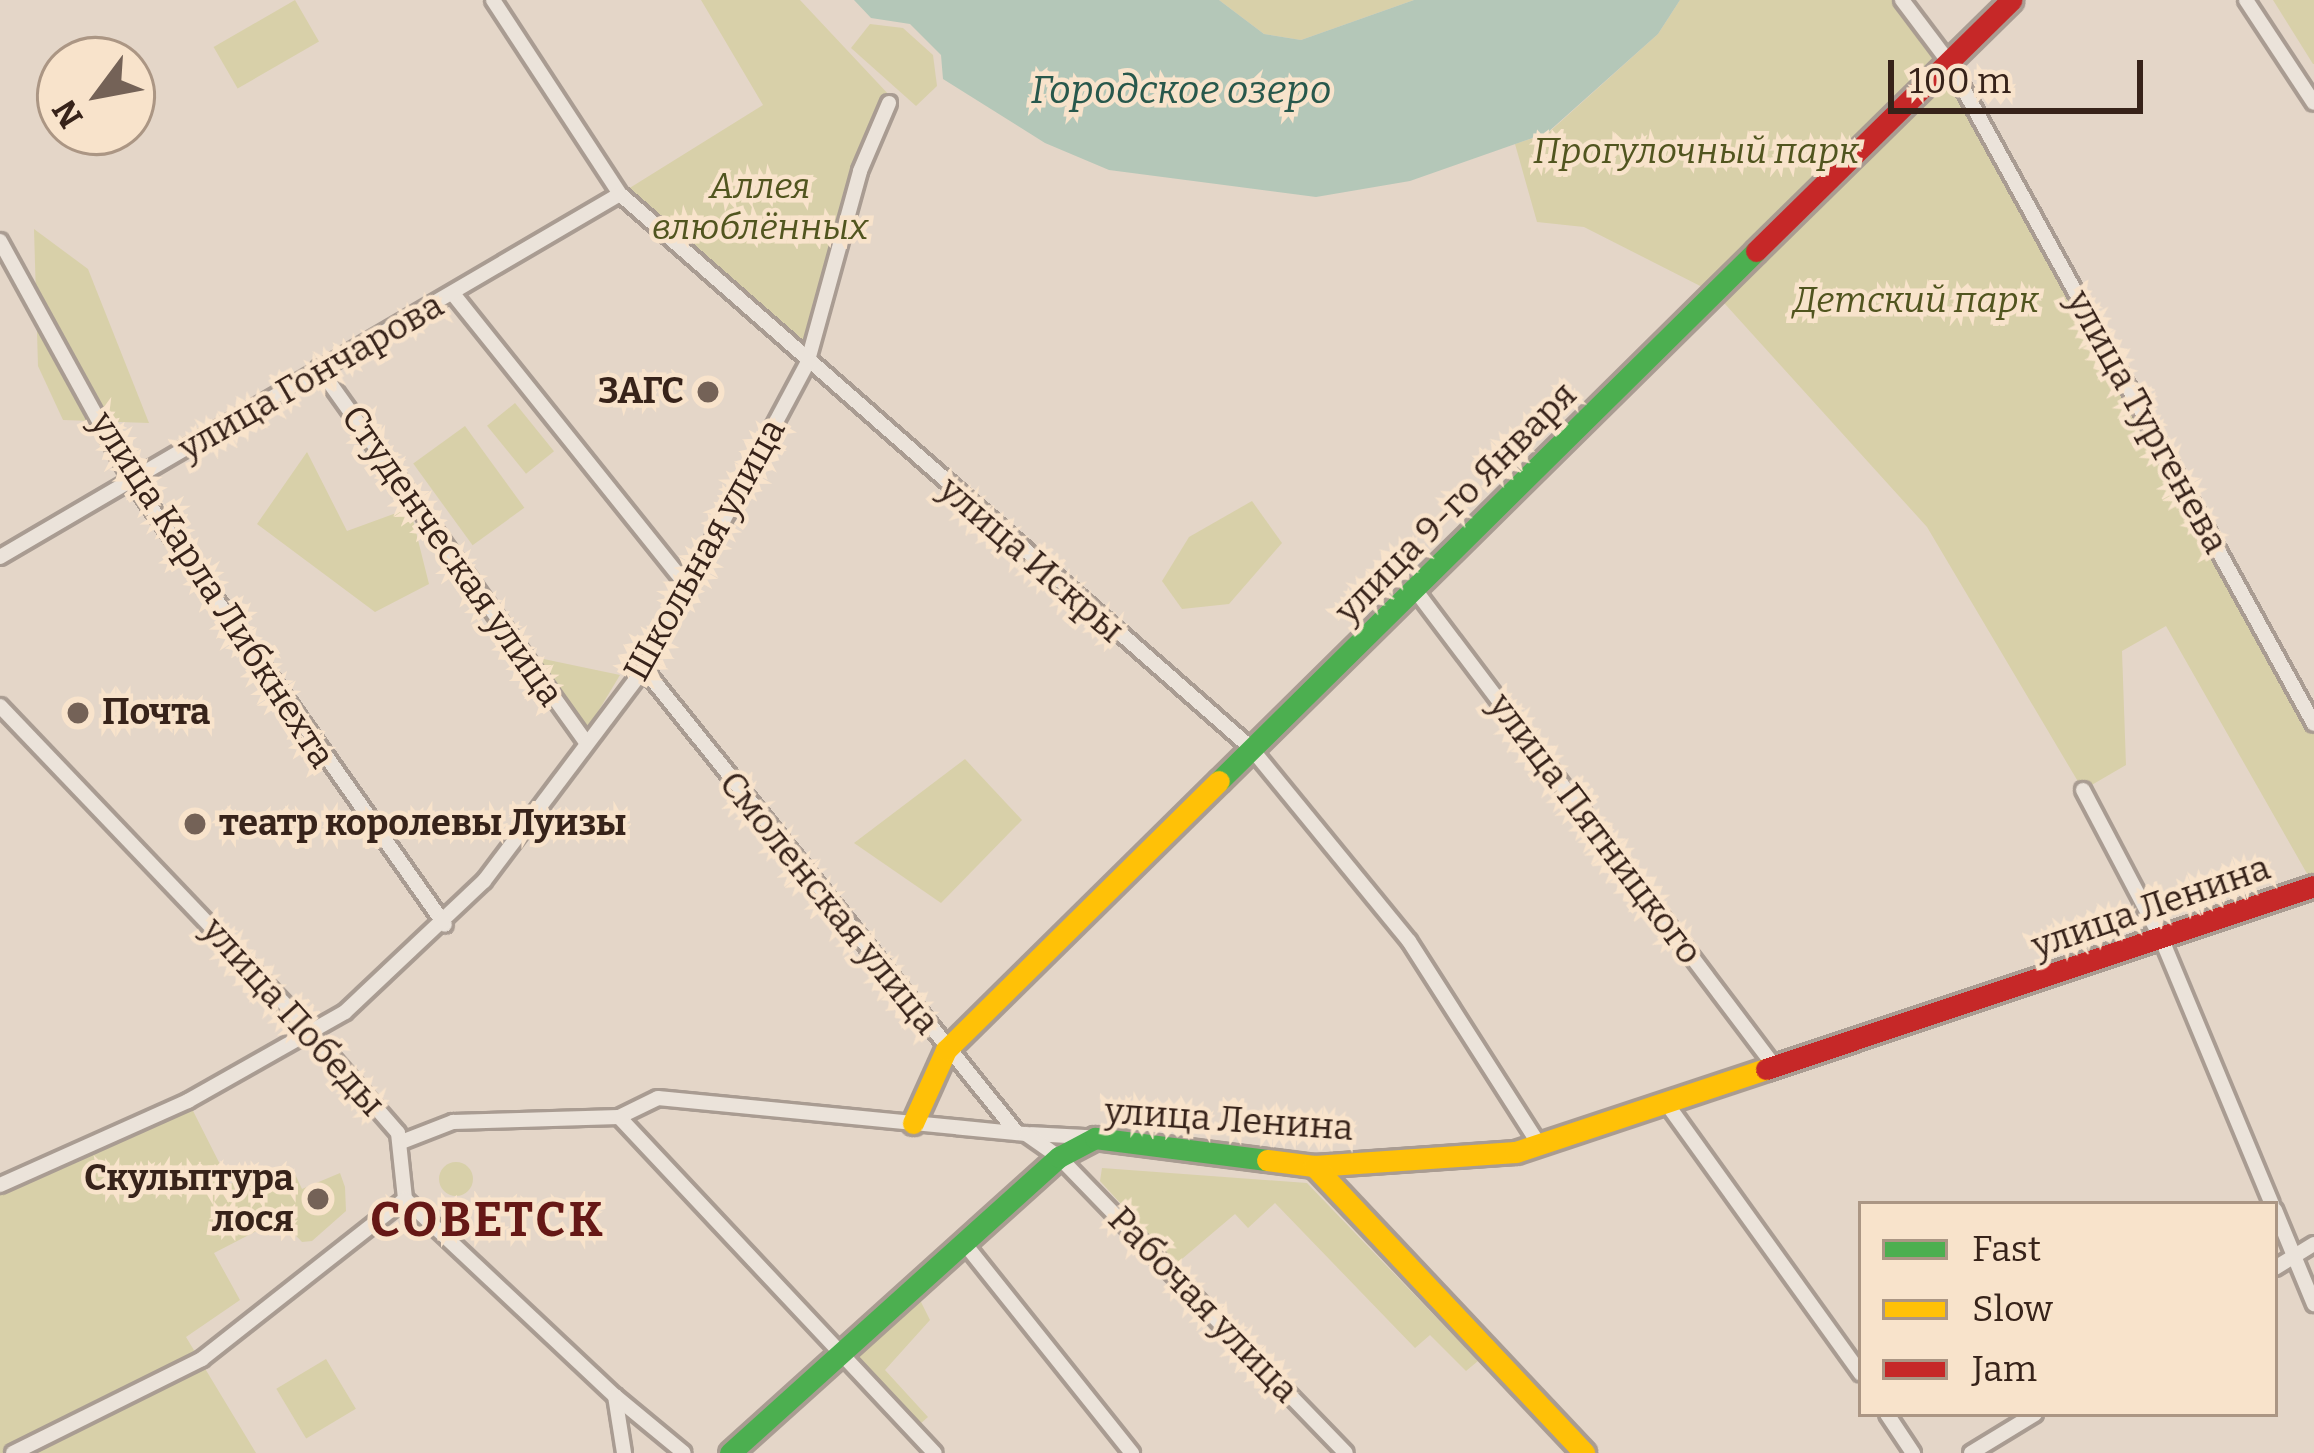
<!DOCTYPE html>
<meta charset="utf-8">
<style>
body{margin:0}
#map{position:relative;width:2314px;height:1453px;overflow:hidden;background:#e4d6c8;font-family:Bitter,serif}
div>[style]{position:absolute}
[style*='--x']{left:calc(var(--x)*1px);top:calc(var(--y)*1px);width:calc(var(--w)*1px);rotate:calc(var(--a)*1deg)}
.green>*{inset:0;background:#d8d0a9;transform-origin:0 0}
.round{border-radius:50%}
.water>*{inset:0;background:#b4c7b8}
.roads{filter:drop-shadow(3px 0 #a99c92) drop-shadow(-3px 0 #a99c92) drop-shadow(0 3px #a99c92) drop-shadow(0 -3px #a99c92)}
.street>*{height:14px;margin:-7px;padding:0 7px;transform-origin:7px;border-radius:7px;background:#ebe3da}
.fast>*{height:21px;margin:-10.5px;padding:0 10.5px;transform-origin:10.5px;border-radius:10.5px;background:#4caf50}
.slow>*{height:21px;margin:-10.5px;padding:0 10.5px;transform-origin:10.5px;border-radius:10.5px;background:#ffc107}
.jam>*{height:21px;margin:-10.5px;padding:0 10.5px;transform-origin:10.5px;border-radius:10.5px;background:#c62828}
.dots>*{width:33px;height:33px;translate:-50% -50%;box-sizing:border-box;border:6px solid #f8e3cb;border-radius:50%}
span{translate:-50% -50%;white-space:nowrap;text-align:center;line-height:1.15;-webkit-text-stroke:9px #f8e3cb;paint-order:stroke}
.park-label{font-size:36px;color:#51551f;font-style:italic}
.street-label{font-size:36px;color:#37231a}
.poi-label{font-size:36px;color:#37231a;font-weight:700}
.right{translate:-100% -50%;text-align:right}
.left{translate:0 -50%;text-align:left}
.water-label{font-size:39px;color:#28584c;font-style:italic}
.district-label{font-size:48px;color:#661816;font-weight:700;letter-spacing:3px}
.legend{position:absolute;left:1858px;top:1201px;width:420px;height:216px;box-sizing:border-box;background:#f8e3cb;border:3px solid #ab9684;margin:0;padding:15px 21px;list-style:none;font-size:36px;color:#37231a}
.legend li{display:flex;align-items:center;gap:24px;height:60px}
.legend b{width:60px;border:3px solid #ab9684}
.north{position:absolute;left:36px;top:36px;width:120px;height:120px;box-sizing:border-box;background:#f8e3cb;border:3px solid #ab9684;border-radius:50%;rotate:238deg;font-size:33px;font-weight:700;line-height:48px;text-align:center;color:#37231a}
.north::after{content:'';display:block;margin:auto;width:42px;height:54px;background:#746257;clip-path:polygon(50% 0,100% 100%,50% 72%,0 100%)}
.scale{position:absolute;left:1888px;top:60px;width:255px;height:54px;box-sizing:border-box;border:6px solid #37231a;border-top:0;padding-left:15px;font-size:36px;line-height:42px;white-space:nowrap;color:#37231a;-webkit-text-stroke:9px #f8e3cb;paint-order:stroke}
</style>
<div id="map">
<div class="green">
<div style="left:295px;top:0;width:48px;height:94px;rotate:60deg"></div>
<div style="clip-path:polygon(701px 0,800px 0,891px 97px,860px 171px,807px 364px,620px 194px,763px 105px)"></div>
<div style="clip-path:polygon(1219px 0,1414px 0,1301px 40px,1264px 34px)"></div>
<div style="clip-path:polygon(1680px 0,1902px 0,1931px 33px,2314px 724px,2314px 886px,2166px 626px,2122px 651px,2126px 765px,2083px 790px,1927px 527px,1716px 294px,1584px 227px,1537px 222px,1515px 144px,1548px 133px,1658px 34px)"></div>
<div style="clip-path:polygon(2273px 0,2314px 0,2314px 64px,2313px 64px)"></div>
<div style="clip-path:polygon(870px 24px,903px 28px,933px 55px,937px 86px,916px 106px,851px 48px)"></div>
<div style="clip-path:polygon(34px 229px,88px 269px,149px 423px,63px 420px,38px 366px)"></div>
<div style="left:515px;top:403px;width:62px;height:36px;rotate:51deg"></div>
<div style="left:465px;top:426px;width:101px;height:64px;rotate:54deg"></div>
<div style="clip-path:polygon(307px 452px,347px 531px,410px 508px,429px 584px,375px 612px,257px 524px)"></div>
<div style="clip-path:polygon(1252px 501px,1282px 543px,1229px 604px,1182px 609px,1162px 581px,1189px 537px)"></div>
<div style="clip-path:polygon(534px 657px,620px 675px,587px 730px)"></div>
<div style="clip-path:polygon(965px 759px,1022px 820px,941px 903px,854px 843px)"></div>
<div style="clip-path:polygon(188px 1101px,230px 1184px,267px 1170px,273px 1181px,294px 1172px,302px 1189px,340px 1173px,345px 1187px,346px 1211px,312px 1241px,302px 1242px,280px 1219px,214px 1253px,240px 1300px,186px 1337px,256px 1453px,0 1453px,0 1185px)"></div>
<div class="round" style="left:439px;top:1162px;width:34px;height:34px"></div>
<div style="clip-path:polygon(1102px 1168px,1307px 1183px,1478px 1361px,1466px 1371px,1430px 1335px,1415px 1348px,1275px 1203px,1248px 1228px,1235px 1214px,1176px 1264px,1100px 1181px)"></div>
<div style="clip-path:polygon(918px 1296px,930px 1320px,885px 1370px,928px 1417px,920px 1424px,856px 1355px)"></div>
<div style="left:326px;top:1359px;width:58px;height:58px;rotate:59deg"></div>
</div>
<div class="water">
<div style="clip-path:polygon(854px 0,1219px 0,1264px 34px,1301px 40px,1414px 0,1680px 0,1658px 34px,1547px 133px,1410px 181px,1316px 197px,1109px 170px,1045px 143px,943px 79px,941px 55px,910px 24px,871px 18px)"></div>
</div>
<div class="roads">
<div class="street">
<div style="--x:493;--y:0;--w:232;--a:56.8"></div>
<div style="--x:620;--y:194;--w:840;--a:41.28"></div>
<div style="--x:1251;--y:748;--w:249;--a:50.7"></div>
<div style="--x:1409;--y:941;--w:243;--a:57.4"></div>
<div style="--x:1902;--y:0;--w:76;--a:53"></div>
<div style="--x:1948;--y:61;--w:757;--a:61.1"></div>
<div style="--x:2246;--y:0;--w:123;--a:56.6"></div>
<div style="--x:0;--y:241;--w:272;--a:61.2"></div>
<div style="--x:131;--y:479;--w:545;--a:54.85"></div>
<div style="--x:454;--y:295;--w:373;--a:51.3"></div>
<div style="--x:319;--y:368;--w:460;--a:54.5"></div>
<div style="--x:0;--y:557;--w:718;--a:-30.35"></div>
<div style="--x:1416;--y:591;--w:596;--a:52.98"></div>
<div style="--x:644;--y:669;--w:595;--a:51.2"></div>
<div style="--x:0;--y:706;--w:419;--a:46.3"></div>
<div style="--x:290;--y:1009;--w:164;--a:48.9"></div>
<div style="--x:398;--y:1133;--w:66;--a:83.9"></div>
<div style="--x:405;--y:1199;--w:288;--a:43.2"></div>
<div style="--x:615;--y:1396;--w:58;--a:81"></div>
<div style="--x:2083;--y:790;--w:170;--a:62.2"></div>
<div style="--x:2162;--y:940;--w:286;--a:67.4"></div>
<div style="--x:1667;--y:1104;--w:332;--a:54.3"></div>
<div style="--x:619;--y:1117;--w:461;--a:46.8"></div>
<div style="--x:1031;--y:1134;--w:56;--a:3.1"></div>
<div style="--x:404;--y:1141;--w:53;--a:-21.2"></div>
<div style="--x:453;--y:1122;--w:166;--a:-1.7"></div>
<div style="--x:619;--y:1117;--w:43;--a:-26"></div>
<div style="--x:658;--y:1098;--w:370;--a:5.6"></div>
<div style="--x:1026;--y:1134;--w:40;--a:34.9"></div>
<div style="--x:1059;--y:1157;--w:412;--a:45.9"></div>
<div style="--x:0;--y:1185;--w:206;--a:-24.1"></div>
<div style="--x:188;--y:1101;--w:180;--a:-29.5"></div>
<div style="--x:345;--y:1012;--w:191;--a:-43.3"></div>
<div style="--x:484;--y:881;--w:266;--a:-53"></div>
<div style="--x:644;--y:669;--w:346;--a:-61.9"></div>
<div style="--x:807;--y:364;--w:200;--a:-74.6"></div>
<div style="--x:860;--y:171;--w:74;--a:-66.9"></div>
<div style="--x:2275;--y:1210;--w:102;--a:67.5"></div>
<div style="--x:965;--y:1244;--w:268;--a:51.4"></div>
<div style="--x:2275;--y:1268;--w:46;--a:-31.6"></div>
<div style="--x:615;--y:1396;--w:89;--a:39.6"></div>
<div style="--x:1887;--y:1414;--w:47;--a:56.3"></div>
<div style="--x:13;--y:1453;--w:211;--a:-26.4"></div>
<div style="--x:202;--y:1359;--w:258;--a:-38.2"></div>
<div style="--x:1971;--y:1453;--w:75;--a:-31.4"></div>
</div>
<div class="fast">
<div style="--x:1219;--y:781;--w:754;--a:-44.62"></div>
<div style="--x:730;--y:1453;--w:443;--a:-42"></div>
<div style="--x:1059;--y:1157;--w:41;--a:-27.8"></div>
<div style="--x:1095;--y:1138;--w:173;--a:7.3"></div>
</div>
<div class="slow">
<div style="--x:913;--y:1123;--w:80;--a:-65.7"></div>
<div style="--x:946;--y:1050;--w:383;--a:-44.6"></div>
<div style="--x:1267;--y:1160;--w:47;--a:7.3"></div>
<div style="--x:1314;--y:1166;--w:202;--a:-4"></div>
<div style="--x:1516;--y:1152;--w:263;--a:-18.4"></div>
<div style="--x:1314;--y:1166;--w:394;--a:46.7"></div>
</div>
<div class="jam">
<div style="--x:1756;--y:251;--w:358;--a:-44.5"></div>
<div style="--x:1766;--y:1069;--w:578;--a:-18.47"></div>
</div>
</div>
<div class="dots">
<div style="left:708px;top:392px;background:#746257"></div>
<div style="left:78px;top:713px;background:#746257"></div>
<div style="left:195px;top:824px;background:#746257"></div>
<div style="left:318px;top:1199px;background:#746257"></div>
</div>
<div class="park-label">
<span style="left:1696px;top:152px">Прогулочный парк</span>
<span style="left:760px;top:207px">Аллея<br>влюблённых</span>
<span style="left:1916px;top:301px">Детский парк</span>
</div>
<div class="street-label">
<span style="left:311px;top:377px;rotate:-30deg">улица Гончарова</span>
<span style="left:2147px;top:422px;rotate:61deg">улица Тургенева</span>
<span style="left:1456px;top:503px;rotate:-45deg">улица 9-го Января</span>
<span style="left:705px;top:550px;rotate:-61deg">Школьная улица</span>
<span style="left:452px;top:556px;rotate:55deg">Студенческая улица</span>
<span style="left:1031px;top:560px;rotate:41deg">улица Искры</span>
<span style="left:212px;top:590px;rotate:57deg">улица Карла Либкнехта</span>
<span style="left:1595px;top:829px;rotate:53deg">улица Пятницкого</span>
<span style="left:829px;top:903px;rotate:51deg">Смоленская улица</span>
<span style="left:2151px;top:907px;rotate:-19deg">улица Ленина</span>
<span style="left:293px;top:1017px;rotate:48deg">улица Победы</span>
<span style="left:1229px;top:1120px;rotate:4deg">улица Ленина</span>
<span style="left:1203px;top:1305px;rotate:46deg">Рабочая улица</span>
</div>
<div class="poi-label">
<span class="right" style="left:684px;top:392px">ЗАГС</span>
<span class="left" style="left:102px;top:713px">Почта</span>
<span class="left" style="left:219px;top:824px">театр королевы Луизы</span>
<span class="right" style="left:294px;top:1199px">Скульптура<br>лося</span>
</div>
<div class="water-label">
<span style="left:1181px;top:90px">Городское озеро</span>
</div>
<div class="district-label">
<span style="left:488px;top:1221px">СОВЕТСК</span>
</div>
<ul class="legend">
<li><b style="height:15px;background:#4caf50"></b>Fast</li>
<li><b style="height:15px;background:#ffc107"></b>Slow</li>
<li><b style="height:15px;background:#c62828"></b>Jam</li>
</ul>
<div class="north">N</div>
<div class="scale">100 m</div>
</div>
